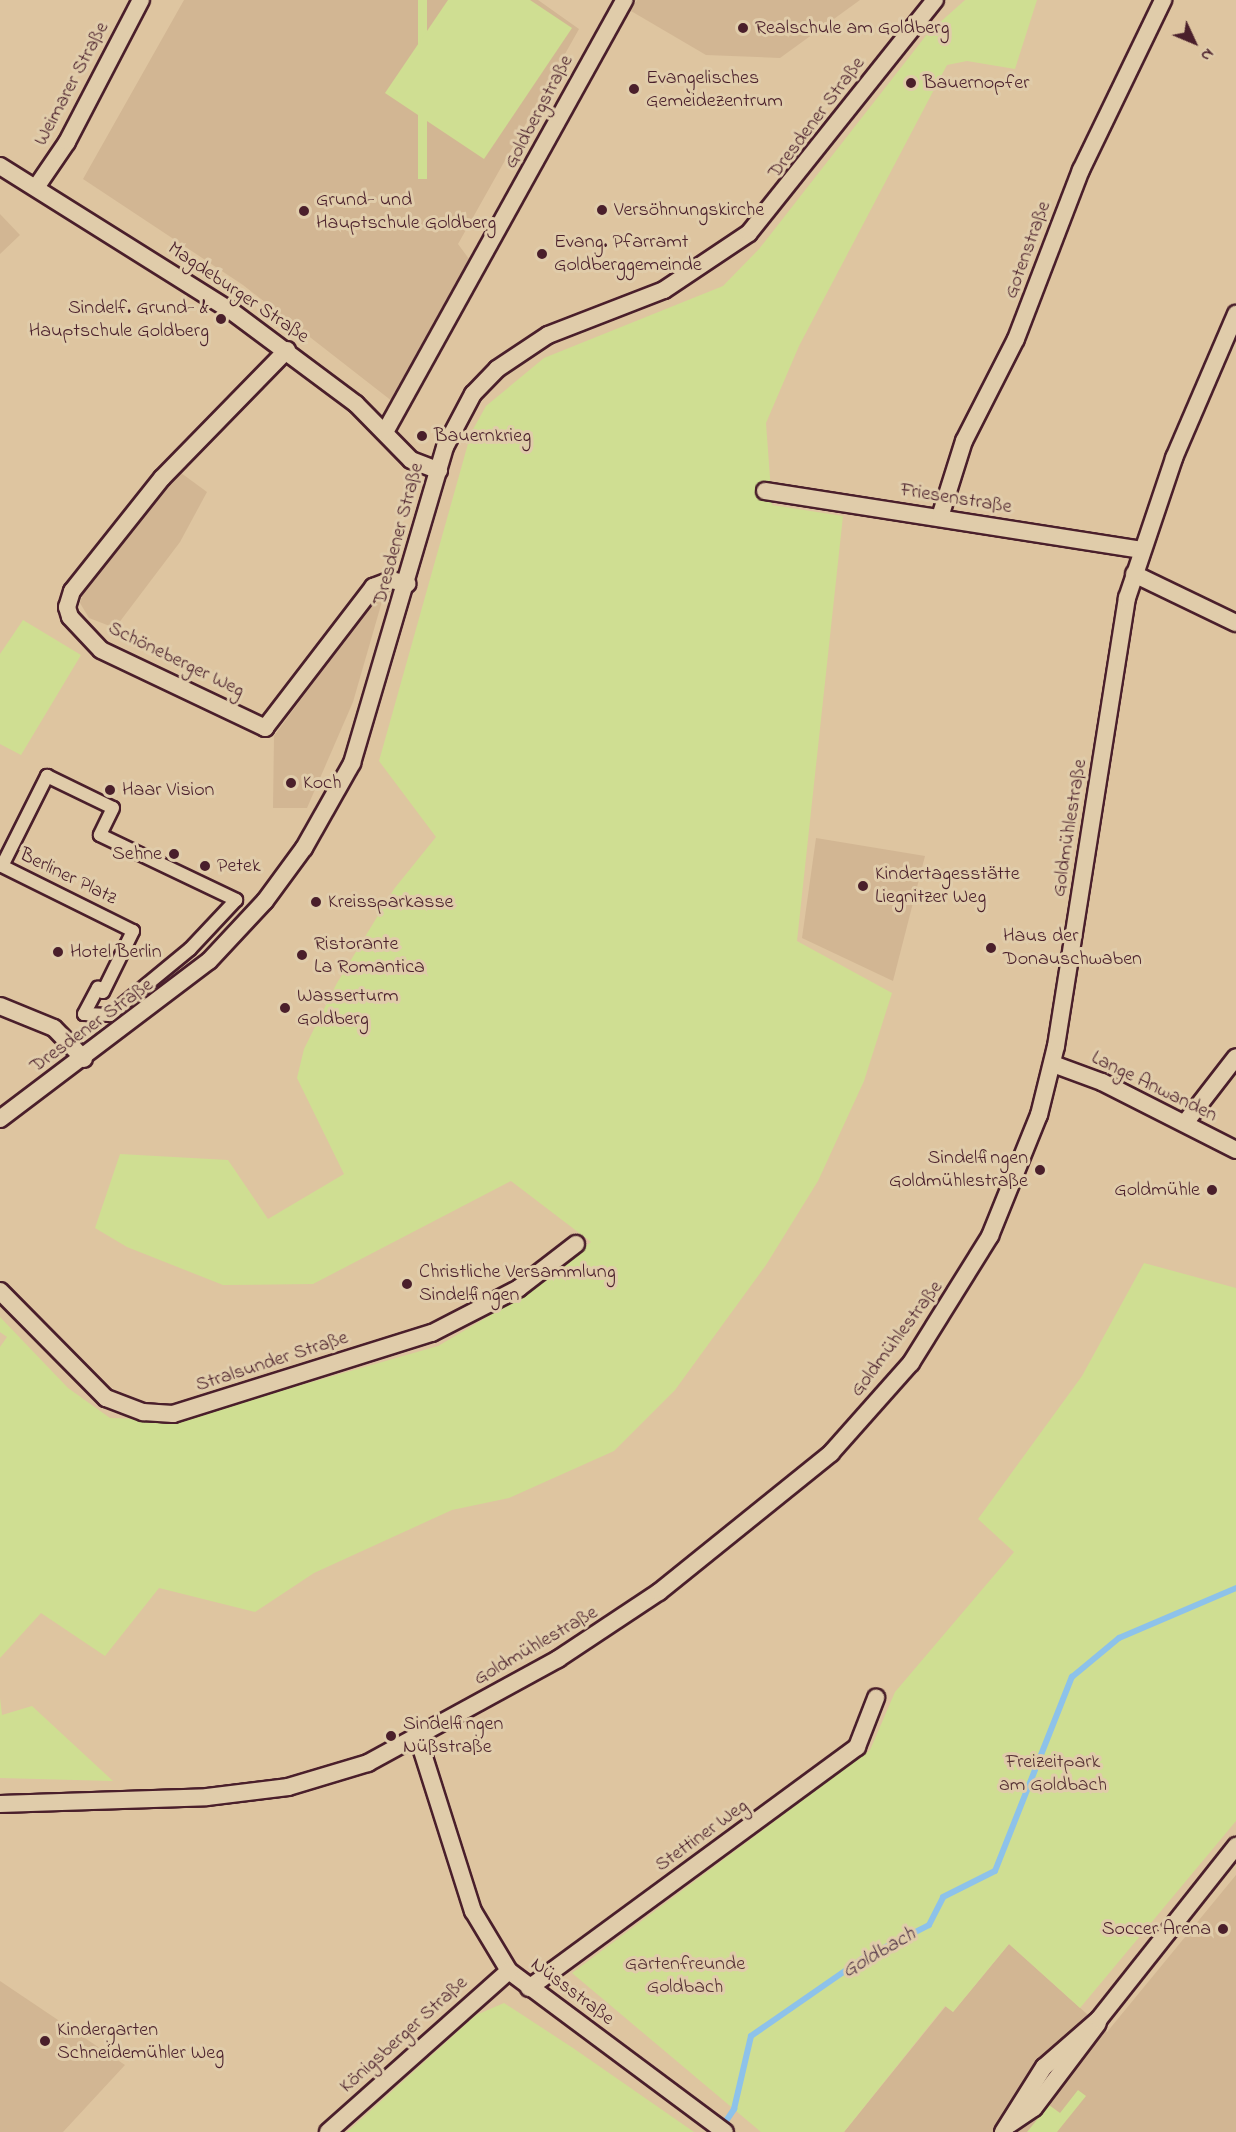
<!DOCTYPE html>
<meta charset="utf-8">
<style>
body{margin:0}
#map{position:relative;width:1236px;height:2132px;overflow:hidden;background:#dec5a0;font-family:"Indie Flower",sans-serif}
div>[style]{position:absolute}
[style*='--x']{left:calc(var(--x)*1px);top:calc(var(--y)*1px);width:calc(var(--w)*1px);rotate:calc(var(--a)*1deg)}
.built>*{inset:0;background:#d2b693}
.green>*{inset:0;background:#cfde92;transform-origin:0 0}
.stream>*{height:6px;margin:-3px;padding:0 3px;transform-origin:3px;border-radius:3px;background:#8dc2ea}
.roads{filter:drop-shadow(2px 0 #4a1f2b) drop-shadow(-2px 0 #4a1f2b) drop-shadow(0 2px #4a1f2b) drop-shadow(0 -2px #4a1f2b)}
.pedestrian>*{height:12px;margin:-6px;padding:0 6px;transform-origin:6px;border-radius:6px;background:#e0ccaa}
.minor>*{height:16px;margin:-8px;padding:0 8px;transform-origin:8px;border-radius:8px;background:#e0ccaa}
.dots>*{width:16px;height:16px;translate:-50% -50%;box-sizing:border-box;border:3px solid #e0ccaa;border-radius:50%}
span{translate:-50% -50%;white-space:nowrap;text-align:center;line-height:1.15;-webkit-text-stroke:6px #e0ccaa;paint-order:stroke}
.poi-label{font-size:20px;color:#4a1f2b}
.left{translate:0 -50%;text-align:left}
.right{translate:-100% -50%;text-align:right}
.street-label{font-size:20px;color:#4a1f2b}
.park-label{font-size:20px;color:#573235}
.water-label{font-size:21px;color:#543748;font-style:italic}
.north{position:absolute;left:1164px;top:12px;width:60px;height:60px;-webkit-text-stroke:4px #e0ccaa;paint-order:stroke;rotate:134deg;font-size:16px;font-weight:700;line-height:24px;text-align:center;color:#4a1f2b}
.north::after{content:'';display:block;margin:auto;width:21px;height:27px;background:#4a1f2b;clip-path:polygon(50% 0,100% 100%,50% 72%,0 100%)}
</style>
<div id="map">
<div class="built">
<div style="clip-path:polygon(184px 0,538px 0,579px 29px,458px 244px,472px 263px,397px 405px,243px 285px,83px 179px)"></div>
<div style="clip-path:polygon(637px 0,860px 0,780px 58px,706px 55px,631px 11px)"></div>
<div style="clip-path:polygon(0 214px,20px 235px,0 254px)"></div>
<div style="clip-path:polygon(177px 470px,207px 492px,180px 542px,115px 628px,89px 618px,80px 603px,85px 584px)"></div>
<div style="clip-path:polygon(383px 598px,353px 702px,307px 808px,273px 808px,274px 736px,373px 601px)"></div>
<div style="clip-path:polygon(816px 838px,925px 856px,893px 981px,802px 938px)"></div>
<div style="clip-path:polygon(1236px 1875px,1236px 2132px,844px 2132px,946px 2006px,953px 2012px,1009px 1944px,1107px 2032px)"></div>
<div style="clip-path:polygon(0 1981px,125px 2065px,63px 2132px,0 2132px)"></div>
</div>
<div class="green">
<div style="left:418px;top:0;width:9px;height:179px"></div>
<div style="clip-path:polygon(448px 0,530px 0,572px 28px,484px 159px,385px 93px)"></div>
<div style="clip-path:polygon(965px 0,1037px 0,1015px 69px,967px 61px,947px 65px,799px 346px,766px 423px,772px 505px,843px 516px,797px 941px,892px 993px,864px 1081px,818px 1181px,766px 1265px,675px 1390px,614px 1451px,509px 1498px,452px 1510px,314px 1573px,255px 1612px,159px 1588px,105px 1656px,41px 1613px,0 1658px,0 1347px,7px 1337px,0 1332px,0 1317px,68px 1388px,110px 1418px,179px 1420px,438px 1346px,506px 1306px,591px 1242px,511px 1181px,313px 1284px,223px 1285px,127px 1247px,95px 1228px,120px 1154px,228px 1160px,268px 1219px,344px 1174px,297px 1078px,304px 1049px,337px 983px,394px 889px,436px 837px,379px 761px,471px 433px,486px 406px,544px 358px,723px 286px,759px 249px,928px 33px)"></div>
<div style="clip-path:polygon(23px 620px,81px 655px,21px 755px,0 744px,0 654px)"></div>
<div style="clip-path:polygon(1144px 1263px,1236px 1288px,1236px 1821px,1080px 2008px,1009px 1944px,953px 2012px,945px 2006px,844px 2132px,761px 2132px,572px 1973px,870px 1750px,895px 1692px,1014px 1552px,978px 1519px,1082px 1376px)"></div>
<div style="clip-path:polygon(0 1698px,2px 1715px,32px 1706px,113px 1781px,0 1778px)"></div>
<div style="clip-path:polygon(504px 2003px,573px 2048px,694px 2132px,347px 2132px,476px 2015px)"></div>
<div style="clip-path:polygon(1078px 2090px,1086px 2096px,1057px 2132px,1027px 2132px,1049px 2105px,1060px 2113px)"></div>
</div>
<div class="stream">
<div style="--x:722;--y:2127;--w:22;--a:-56"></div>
<div style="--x:734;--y:2109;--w:75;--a:-76.9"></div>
<div style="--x:751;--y:2036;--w:135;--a:-34.7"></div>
<div style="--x:862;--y:1959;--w:75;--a:-26.9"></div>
<div style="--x:929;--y:1925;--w:31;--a:-63"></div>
<div style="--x:943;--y:1897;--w:58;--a:-26.6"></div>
<div style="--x:995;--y:1871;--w:209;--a:-68.4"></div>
<div style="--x:1072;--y:1677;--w:61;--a:-39.7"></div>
<div style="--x:1119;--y:1638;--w:127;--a:-23.1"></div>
</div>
<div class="roads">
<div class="pedestrian">
<div style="--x:47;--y:776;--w:73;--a:25.9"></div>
<div style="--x:113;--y:808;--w:30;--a:116"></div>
<div style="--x:100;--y:835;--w:151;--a:25.5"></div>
<div style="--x:236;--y:900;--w:67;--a:133.2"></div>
<div style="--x:190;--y:949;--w:104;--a:140.5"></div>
<div style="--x:110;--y:1015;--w:26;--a:-178"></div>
<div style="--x:84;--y:1014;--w:30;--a:-62"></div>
<div style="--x:98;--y:988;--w:6;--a:39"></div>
<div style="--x:103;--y:992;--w:68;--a:-63.8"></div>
<div style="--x:133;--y:931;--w:146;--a:-153.6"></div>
<div style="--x:2;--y:866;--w:101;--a:-63.4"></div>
</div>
<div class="minor">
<div style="--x:0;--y:166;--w:271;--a:32.1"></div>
<div style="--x:230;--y:310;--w:157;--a:36.7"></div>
<div style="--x:356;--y:404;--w:78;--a:45.5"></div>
<div style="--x:411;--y:460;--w:30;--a:21"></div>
<div style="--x:37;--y:186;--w:53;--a:-55.7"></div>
<div style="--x:67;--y:142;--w:160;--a:-62.5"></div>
<div style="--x:287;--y:350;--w:179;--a:134.3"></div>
<div style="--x:162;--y:478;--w:144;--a:128.5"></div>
<div style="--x:72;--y:591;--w:17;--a:107"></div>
<div style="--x:67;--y:607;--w:10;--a:73"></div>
<div style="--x:70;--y:617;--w:45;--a:46.8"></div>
<div style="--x:101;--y:650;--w:182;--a:25.4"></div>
<div style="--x:265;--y:728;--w:178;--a:-52.5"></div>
<div style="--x:373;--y:587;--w:19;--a:-21"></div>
<div style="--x:391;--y:580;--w:17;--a:13"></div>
<div style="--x:385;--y:432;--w:494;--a:-61"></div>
<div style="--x:765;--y:491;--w:380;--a:8.9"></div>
<div style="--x:940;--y:517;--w:80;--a:-72.5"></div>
<div style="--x:964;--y:441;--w:114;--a:-63"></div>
<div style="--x:1016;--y:339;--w:181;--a:-69"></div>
<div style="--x:1081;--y:170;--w:189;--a:-64.2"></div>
<div style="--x:1134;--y:574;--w:113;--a:25.7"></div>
<div style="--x:0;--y:1006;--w:58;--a:22.2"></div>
<div style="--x:54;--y:1028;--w:43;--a:45.9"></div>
<div style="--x:1053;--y:1064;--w:52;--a:20.2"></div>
<div style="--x:1102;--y:1082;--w:150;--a:26.9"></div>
<div style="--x:0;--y:1119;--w:262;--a:-37.1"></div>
<div style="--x:209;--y:961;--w:82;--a:-47"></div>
<div style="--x:265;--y:901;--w:66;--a:-53.7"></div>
<div style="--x:304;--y:848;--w:98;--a:-60.5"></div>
<div style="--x:352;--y:763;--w:329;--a:-73.6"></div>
<div style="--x:445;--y:447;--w:60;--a:-62.2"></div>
<div style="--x:473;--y:394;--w:35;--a:-46"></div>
<div style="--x:497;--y:369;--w:61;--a:-33.7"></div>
<div style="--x:548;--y:335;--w:124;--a:-21.2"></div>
<div style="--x:664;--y:290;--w:102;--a:-33.8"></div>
<div style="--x:749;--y:233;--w:298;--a:-51.4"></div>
<div style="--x:1185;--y:1123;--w:83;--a:-52.3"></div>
<div style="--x:0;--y:1291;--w:151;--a:45.3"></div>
<div style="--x:106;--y:1398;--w:40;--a:21"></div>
<div style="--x:143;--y:1412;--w:30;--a:4"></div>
<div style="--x:173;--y:1414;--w:271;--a:-17.4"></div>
<div style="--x:432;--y:1333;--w:98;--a:-27.3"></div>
<div style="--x:519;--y:1288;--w:72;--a:-37.7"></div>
<div style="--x:418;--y:1738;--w:182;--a:72.4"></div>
<div style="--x:473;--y:1911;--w:70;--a:59"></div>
<div style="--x:509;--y:1971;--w:269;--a:36.7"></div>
<div style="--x:0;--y:1804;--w:207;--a:-1.9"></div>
<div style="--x:207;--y:1797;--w:82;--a:-7"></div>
<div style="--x:288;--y:1787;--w:84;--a:-16.7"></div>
<div style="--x:368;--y:1763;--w:217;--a:-28.7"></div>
<div style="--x:558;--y:1659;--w:121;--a:-33.6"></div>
<div style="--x:659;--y:1592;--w:221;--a:-38.9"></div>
<div style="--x:831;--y:1453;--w:120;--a:-48.4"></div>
<div style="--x:911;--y:1363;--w:150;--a:-58.1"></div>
<div style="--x:990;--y:1236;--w:131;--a:-68"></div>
<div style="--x:1039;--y:1115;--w:71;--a:-76.2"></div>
<div style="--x:1056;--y:1046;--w:454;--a:-81"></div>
<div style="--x:1127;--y:598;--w:148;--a:-71.4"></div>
<div style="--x:1174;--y:458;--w:157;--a:-66.7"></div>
<div style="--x:529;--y:1988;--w:407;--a:-36.3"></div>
<div style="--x:857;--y:1747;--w:53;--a:-68.8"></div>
<div style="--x:1010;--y:2124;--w:29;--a:-34"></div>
<div style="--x:1034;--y:2108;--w:106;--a:-53"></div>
<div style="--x:328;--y:2132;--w:242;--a:-41.7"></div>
<div style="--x:1003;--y:2132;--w:77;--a:-57.8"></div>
<div style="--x:1044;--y:2067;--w:73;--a:-41.1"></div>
<div style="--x:1099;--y:2019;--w:221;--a:-51.6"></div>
</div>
</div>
<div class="dots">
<div style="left:743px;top:28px;background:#4a1f2b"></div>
<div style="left:911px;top:83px;background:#4a1f2b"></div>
<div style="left:634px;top:89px;background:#4a1f2b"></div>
<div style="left:602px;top:210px;background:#4a1f2b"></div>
<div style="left:304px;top:211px;background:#4a1f2b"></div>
<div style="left:542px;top:254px;background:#4a1f2b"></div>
<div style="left:221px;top:319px;background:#4a1f2b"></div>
<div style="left:422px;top:436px;background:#4a1f2b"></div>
<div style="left:291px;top:783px;background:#4a1f2b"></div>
<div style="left:110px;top:790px;background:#4a1f2b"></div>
<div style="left:174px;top:854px;background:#4a1f2b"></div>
<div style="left:205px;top:866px;background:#4a1f2b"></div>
<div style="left:863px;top:886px;background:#4a1f2b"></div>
<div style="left:316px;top:902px;background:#4a1f2b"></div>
<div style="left:991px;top:948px;background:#4a1f2b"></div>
<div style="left:58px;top:952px;background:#4a1f2b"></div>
<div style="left:302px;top:955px;background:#4a1f2b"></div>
<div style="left:285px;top:1008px;background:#4a1f2b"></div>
<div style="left:1040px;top:1170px;background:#4a1f2b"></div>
<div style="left:1212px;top:1190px;background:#4a1f2b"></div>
<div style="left:407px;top:1284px;background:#4a1f2b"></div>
<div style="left:391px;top:1736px;background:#4a1f2b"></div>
<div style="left:1223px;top:1929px;background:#4a1f2b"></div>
<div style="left:45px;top:2041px;background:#4a1f2b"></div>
</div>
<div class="poi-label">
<span class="left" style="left:755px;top:28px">Realschule am Goldberg</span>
<span class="left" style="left:646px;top:90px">Evangelisches<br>Gemeidezentrum</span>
<span class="left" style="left:923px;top:83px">Bauernopfer</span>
<span class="left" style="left:316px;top:212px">Grund- und<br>Hauptschule Goldberg</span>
<span class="left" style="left:614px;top:210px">Versöhnungskirche</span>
<span class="left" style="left:554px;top:254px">Evang. Pfarramt<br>Goldberggemeinde</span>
<span class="right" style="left:209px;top:320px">Sindelf. Grund- &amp;<br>Hauptschule Goldberg</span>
<span class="left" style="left:434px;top:436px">Bauernkrieg</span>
<span class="left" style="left:303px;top:783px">Koch</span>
<span class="left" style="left:122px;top:790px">Haar Vision</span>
<span class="right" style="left:162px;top:854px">Sehne</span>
<span class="left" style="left:217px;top:866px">Petek</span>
<span class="left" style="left:875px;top:886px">Kindertagesstätte<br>Liegnitzer Weg</span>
<span class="left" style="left:328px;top:902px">Kreissparkasse</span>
<span class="left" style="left:1003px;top:948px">Haus der<br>Donauschwaben</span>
<span class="left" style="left:314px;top:956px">Ristorante<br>La Romantica</span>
<span class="left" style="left:70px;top:952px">Hotel Berlin</span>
<span class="left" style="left:297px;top:1008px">Wasserturm<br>Goldberg</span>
<span class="right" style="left:1028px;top:1170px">Sindelfingen<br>Goldmühlestraße</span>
<span class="right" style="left:1200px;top:1190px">Goldmühle</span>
<span class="left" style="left:419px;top:1284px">Christliche Versammlung<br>Sindelfingen</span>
<span class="left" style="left:403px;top:1736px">Sindelfingen<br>Nüßstraße</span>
<span class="right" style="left:1211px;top:1929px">Soccer Arena</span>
<span class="left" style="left:57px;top:2042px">Kindergarten<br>Schneidemühler Weg</span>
</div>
<div class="street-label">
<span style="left:72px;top:84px;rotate:-62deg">Weimarer Straße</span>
<span style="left:539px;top:112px;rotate:-62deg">Goldbergstraße</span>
<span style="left:817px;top:118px;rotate:-53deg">Dresdener Straße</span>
<span style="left:1028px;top:250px;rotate:-70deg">Gotenstraße</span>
<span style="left:238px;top:293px;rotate:34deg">Magdeburger Straße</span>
<span style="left:956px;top:499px;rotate:9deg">Friesenstraße</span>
<span style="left:399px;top:534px;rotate:-75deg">Dresdener Straße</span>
<span style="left:176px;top:660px;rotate:26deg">Schöneberger Weg</span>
<span style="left:1070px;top:828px;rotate:-81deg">Goldmühlestraße</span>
<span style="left:68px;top:877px;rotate:26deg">Berliner Platz</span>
<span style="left:92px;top:1026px;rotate:-36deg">Dresdener Straße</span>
<span style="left:1154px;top:1087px;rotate:26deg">Lange Anwanden</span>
<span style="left:897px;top:1339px;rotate:-53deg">Goldmühlestraße</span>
<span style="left:272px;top:1362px;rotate:-18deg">Stralsunder Straße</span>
<span style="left:536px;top:1646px;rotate:-30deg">Goldmühlestraße</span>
<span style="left:702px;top:1836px;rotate:-36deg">Stettiner Weg</span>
<span style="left:572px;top:1992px;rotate:37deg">Nüssstraße</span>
<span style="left:404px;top:2035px;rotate:-42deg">Königsberger Straße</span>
</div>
<div class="park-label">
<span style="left:1053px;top:1774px">Freizeitpark<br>am Goldbach</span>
<span style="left:685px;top:1976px">Gartenfreunde<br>Goldbach</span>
</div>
<div class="water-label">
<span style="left:879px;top:1953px;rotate:-30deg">Goldbach</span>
</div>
<div class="north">N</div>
</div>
